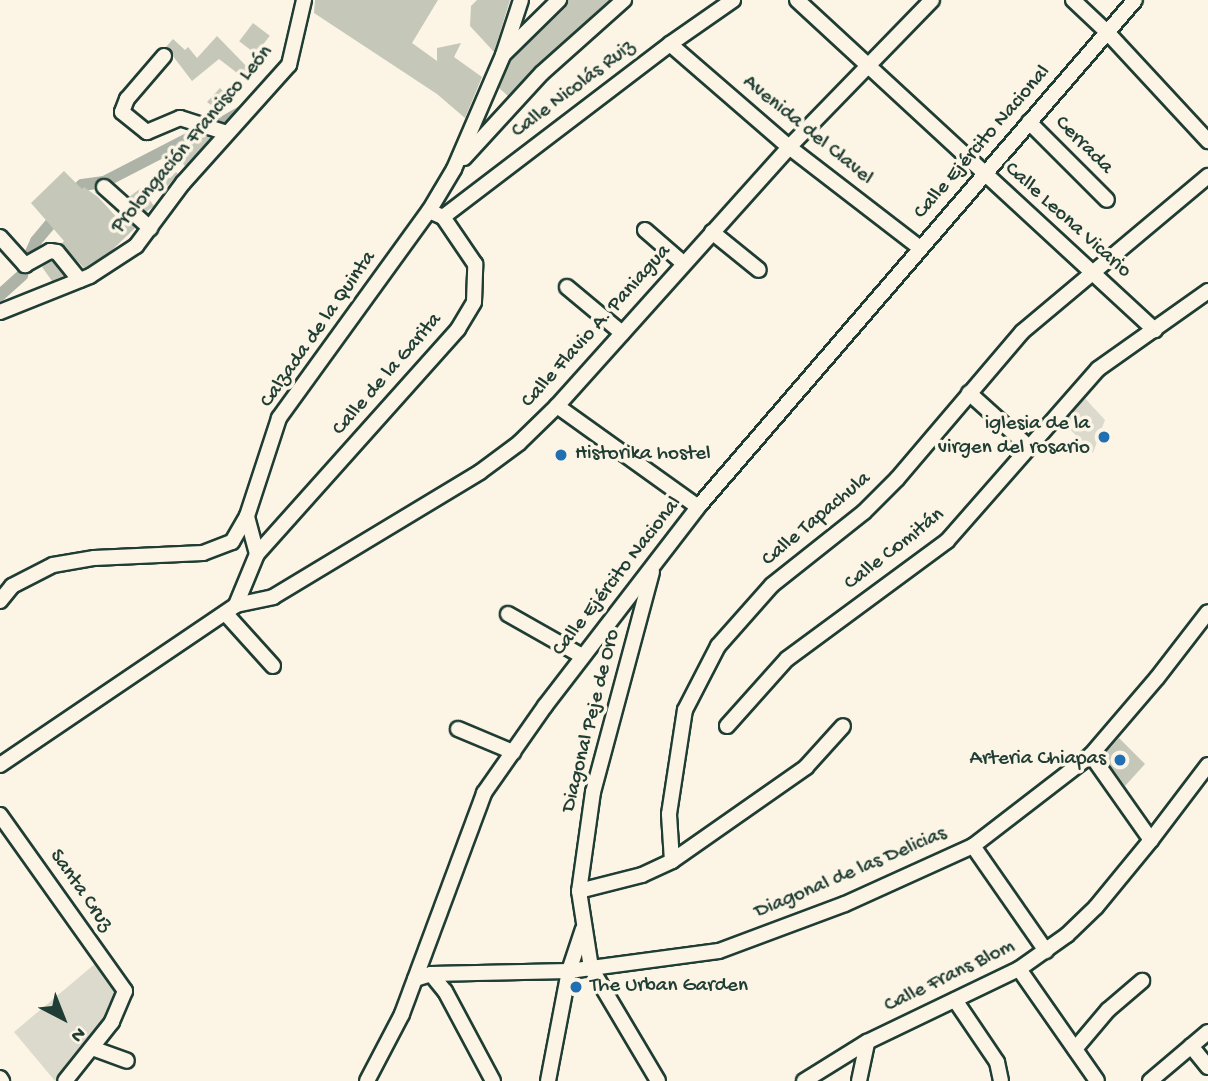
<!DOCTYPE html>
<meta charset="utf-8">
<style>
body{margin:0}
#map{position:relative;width:1208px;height:1081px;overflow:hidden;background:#fcf5e5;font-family:"Gochi Hand",sans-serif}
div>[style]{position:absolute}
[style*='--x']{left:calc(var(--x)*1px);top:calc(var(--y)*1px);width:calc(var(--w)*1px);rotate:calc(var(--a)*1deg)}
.green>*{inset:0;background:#dcdacc}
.canal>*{height:12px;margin:-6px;padding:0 6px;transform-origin:6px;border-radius:6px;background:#aeb3a7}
.building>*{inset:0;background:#c5c7b9;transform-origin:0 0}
.roads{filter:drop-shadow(2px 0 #1f3d34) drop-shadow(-2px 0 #1f3d34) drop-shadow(0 2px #1f3d34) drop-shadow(0 -2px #1f3d34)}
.minor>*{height:14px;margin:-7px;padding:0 7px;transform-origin:7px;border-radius:7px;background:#fcf5e5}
.dots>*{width:19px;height:19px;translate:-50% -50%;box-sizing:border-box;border:4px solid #fcf5e5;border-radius:50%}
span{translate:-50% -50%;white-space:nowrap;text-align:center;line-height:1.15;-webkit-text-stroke:7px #fcf5e5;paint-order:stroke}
.street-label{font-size:21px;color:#1f3d34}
.poi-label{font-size:21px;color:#1f3d34}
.right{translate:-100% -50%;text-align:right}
.left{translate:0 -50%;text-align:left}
.north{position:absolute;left:28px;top:983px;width:70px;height:70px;-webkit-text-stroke:5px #fcf5e5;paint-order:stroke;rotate:138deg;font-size:19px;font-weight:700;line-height:28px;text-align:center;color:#1f3d34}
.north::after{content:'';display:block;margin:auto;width:24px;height:32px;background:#1f3d34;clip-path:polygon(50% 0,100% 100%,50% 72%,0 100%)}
</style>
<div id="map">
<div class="green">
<div style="clip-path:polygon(1082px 395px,1105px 420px,1093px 453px,1060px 419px)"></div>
<div style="clip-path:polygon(96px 963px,119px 991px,100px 1034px,55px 1081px,14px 1032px)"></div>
</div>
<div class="canal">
<div style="--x:222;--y:123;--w:24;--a:-30"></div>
<div style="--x:70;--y:197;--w:17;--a:-45"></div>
<div style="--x:82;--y:185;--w:22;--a:-8"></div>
<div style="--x:104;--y:182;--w:102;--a:-27.3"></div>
<div style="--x:29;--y:257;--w:17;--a:-66"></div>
<div style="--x:36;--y:241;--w:38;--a:-50"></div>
<div style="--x:0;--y:295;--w:30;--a:-42"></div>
</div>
<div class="building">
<div style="clip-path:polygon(315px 0,438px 0,412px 43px,437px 61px,437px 48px,461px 43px,454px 57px,482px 77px,465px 118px,437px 94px,314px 13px)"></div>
<div style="clip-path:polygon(477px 0,510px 0,494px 52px,470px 26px,471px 6px)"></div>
<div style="clip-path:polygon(568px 0,610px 0,536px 66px,508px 96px,499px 88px,511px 60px,566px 7px)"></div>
<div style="left:253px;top:23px;width:21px;height:23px;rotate:37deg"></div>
<div style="clip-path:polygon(217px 36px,252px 72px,245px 79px,219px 59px,192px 81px,166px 47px,173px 39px,185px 50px,188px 47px,197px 58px)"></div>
<div style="clip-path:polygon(220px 88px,229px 97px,216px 109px,207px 102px)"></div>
<div style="clip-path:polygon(200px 135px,211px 138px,185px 166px,175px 154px)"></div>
<div style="clip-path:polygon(160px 169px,170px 178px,176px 172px,178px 174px,163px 191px,149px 180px)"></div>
<div style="clip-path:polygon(64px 171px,82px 189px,84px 187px,98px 197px,120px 221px,124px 217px,135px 228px,110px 252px,84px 268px,61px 244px,64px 241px,31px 203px)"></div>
<div style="clip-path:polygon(141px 188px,154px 206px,146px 212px,129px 197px)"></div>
<div style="clip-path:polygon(52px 261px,64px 276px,52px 281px,42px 267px)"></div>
<div style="clip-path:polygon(1119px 738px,1145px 764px,1125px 786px,1103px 756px)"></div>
</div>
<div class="roads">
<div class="minor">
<div style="--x:797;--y:0;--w:487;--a:42.7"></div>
<div style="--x:1073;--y:0;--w:47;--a:43.3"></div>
<div style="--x:1107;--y:32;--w:149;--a:47.2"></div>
<div style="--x:670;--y:44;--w:157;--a:40.9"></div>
<div style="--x:789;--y:147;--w:165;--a:37.6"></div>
<div style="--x:505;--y:53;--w:76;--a:-44.5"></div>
<div style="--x:164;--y:56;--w:57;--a:130.7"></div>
<div style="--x:127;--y:99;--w:14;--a:111"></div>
<div style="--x:122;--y:112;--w:32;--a:39"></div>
<div style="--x:147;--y:132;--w:36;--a:-23"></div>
<div style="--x:180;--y:118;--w:49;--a:17.7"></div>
<div style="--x:1029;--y:122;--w:110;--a:45"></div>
<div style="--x:464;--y:158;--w:115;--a:-47.5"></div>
<div style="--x:542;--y:73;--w:110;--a:-41.7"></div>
<div style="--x:104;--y:187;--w:62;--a:41.7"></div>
<div style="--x:443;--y:217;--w:285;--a:-37.3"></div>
<div style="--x:670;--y:44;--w:77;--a:-34.9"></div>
<div style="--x:645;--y:230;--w:50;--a:41"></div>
<div style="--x:712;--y:232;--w:60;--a:39"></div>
<div style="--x:0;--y:237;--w:38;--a:48"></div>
<div style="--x:25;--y:265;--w:29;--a:-29"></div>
<div style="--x:50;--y:251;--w:7;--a:8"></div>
<div style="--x:57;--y:252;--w:36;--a:51"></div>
<div style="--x:567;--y:287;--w:72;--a:39.9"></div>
<div style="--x:0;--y:312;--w:97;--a:-21.8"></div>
<div style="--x:90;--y:276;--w:55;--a:-33.1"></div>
<div style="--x:136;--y:246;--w:79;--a:-53.3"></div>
<div style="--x:183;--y:183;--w:159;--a:-48.1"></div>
<div style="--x:289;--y:65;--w:67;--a:-77"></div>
<div style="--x:969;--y:393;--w:81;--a:42"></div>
<div style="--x:557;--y:406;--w:173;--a:35.6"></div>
<div style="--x:257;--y:554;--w:302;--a:-48.2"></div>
<div style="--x:458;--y:329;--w:31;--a:-59"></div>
<div style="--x:474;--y:302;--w:38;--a:-88"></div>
<div style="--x:475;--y:264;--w:57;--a:-124.2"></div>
<div style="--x:443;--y:217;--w:15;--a:-157"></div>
<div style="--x:652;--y:572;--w:228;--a:105"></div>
<div style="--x:593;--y:792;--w:100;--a:98"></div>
<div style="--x:579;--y:891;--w:78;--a:81.1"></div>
<div style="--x:591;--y:968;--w:131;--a:59.3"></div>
<div style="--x:0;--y:601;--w:19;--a:-51"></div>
<div style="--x:12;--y:586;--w:46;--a:-27.1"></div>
<div style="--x:53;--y:565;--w:42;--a:-9.7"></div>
<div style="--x:94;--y:558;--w:109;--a:-2.6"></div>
<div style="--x:203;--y:553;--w:31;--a:-21"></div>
<div style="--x:232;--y:542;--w:30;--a:-60"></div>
<div style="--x:247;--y:516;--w:103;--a:-71.9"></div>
<div style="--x:279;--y:418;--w:256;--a:-54.1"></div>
<div style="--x:429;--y:211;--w:49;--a:-59.2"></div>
<div style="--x:454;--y:169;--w:124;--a:-66.7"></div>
<div style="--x:503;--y:55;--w:58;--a:-71.9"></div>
<div style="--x:236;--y:605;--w:38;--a:-12"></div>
<div style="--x:273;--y:597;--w:242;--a:-31.1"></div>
<div style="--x:480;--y:472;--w:49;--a:-36.6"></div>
<div style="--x:519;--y:443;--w:53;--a:-44.2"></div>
<div style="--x:557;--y:406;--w:348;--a:-48.1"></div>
<div style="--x:789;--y:147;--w:205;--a:-45.8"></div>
<div style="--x:226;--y:614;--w:70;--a:47.9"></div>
<div style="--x:508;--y:614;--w:85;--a:29.6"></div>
<div style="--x:727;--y:726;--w:90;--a:-48.2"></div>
<div style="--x:787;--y:659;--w:199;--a:-36.4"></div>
<div style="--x:947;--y:541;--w:229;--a:-48.7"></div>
<div style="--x:1098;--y:369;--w:135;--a:-35.3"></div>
<div style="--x:458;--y:729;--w:60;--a:22.7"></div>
<div style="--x:1091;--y:755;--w:104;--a:54.8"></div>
<div style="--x:0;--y:765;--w:285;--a:-34.1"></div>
<div style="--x:236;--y:605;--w:55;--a:-67.6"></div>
<div style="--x:257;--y:554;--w:39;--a:-105"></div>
<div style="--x:0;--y:815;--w:216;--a:54.6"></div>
<div style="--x:125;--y:991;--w:34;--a:113"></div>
<div style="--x:112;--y:1022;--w:75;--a:128.5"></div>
<div style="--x:973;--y:846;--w:128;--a:55.2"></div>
<div style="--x:672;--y:861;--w:47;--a:-93.7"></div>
<div style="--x:669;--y:814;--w:105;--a:-81.3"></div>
<div style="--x:685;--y:710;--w:72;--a:-62.7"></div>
<div style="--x:718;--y:646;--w:81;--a:-48.5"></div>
<div style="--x:772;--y:585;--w:117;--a:-38.4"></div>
<div style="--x:864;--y:512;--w:47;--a:-45"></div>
<div style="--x:897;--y:479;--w:193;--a:-49.6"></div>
<div style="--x:1022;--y:332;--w:243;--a:-40"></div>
<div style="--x:579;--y:891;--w:65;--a:-14.3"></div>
<div style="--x:642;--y:875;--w:33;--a:-25"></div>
<div style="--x:672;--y:861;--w:164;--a:-35"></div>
<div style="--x:806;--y:767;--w:55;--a:-47.9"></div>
<div style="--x:1019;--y:969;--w:136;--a:55.1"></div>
<div style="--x:431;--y:974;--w:22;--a:51"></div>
<div style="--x:445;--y:991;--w:102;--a:61.9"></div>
<div style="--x:415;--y:979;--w:17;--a:-17"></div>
<div style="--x:431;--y:974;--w:138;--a:-1.2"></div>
<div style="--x:569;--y:971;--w:151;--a:-7.6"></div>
<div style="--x:719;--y:951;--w:134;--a:-20.5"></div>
<div style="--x:845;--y:904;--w:141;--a:-24.4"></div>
<div style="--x:973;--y:846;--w:149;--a:-37.6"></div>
<div style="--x:1091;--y:755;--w:101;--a:-49.4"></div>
<div style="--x:1157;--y:678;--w:83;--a:-52.3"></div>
<div style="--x:955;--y:1000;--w:75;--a:55.9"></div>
<div style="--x:997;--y:1062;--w:19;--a:78"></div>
<div style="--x:1191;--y:1046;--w:27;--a:51"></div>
<div style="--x:92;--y:1048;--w:37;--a:20"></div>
<div style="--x:1075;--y:1049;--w:51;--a:-49.8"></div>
<div style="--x:1108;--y:1010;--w:45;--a:-40.5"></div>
<div style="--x:0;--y:1078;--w:4;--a:56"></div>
<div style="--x:367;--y:1081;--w:76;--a:-62.4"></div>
<div style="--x:402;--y:1014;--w:236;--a:-69.6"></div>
<div style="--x:484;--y:793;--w:106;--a:-55"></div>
<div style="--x:545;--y:706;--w:251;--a:-52.4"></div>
<div style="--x:698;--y:507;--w:669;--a:-49.24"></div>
<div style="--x:548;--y:1081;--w:112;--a:-79.2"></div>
<div style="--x:569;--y:971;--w:44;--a:-71.6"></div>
<div style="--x:804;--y:1081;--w:74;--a:-31.8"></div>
<div style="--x:867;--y:1042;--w:169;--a:-25.7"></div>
<div style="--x:1019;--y:969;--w:59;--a:-35.3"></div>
<div style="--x:1067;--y:935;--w:40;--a:-44"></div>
<div style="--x:1096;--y:907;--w:87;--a:-50.6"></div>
<div style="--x:1151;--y:840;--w:94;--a:-52.8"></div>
<div style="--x:859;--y:1081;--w:40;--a:-78"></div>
<div style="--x:1150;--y:1081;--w:76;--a:-40.2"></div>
</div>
</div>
<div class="dots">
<div style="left:1104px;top:437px;background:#1f6fb2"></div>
<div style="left:561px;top:455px;background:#1f6fb2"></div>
<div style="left:1120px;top:760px;background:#1f6fb2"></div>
<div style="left:576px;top:987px;background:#1f6fb2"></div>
</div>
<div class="street-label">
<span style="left:574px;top:90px;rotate:-37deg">Calle Nicolás Ruiz</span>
<span style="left:807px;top:131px;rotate:39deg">Avenida del Clavel</span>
<span style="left:193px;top:140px;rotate:-50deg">Prolongación Francisco León</span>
<span style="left:983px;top:143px;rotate:-49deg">Calle Ejército Nacional</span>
<span style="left:1083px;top:146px;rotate:45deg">Cerrada</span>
<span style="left:1067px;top:221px;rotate:42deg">Calle Leona Vicario</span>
<span style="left:597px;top:327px;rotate:-48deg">Calle Flavio A. Paniagua</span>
<span style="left:319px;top:330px;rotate:-55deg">Calzada de la Quinta</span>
<span style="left:388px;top:375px;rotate:-49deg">Calle de la Garita</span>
<span style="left:817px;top:520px;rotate:-40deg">Calle Tapachula</span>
<span style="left:895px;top:550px;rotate:-38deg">Calle Comitán</span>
<span style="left:618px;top:577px;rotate:-52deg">Calle Ejército Nacional</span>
<span style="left:592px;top:721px;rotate:-76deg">Diagonal Peje de Oro</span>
<span style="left:851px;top:874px;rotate:-23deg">Diagonal de las Delicias</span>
<span style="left:80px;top:891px;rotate:55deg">Santa Cruz</span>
<span style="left:950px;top:977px;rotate:-26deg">Calle Frans Blom</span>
</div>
<div class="poi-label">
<span class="right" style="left:1090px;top:437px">iglesia de la<br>virgen del rosario</span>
<span class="left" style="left:575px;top:455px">Historika hostel</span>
<span class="right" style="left:1106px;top:760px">Arteria Chiapas</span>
<span class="left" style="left:590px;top:987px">The Urban Garden</span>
</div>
<div class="north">N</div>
</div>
